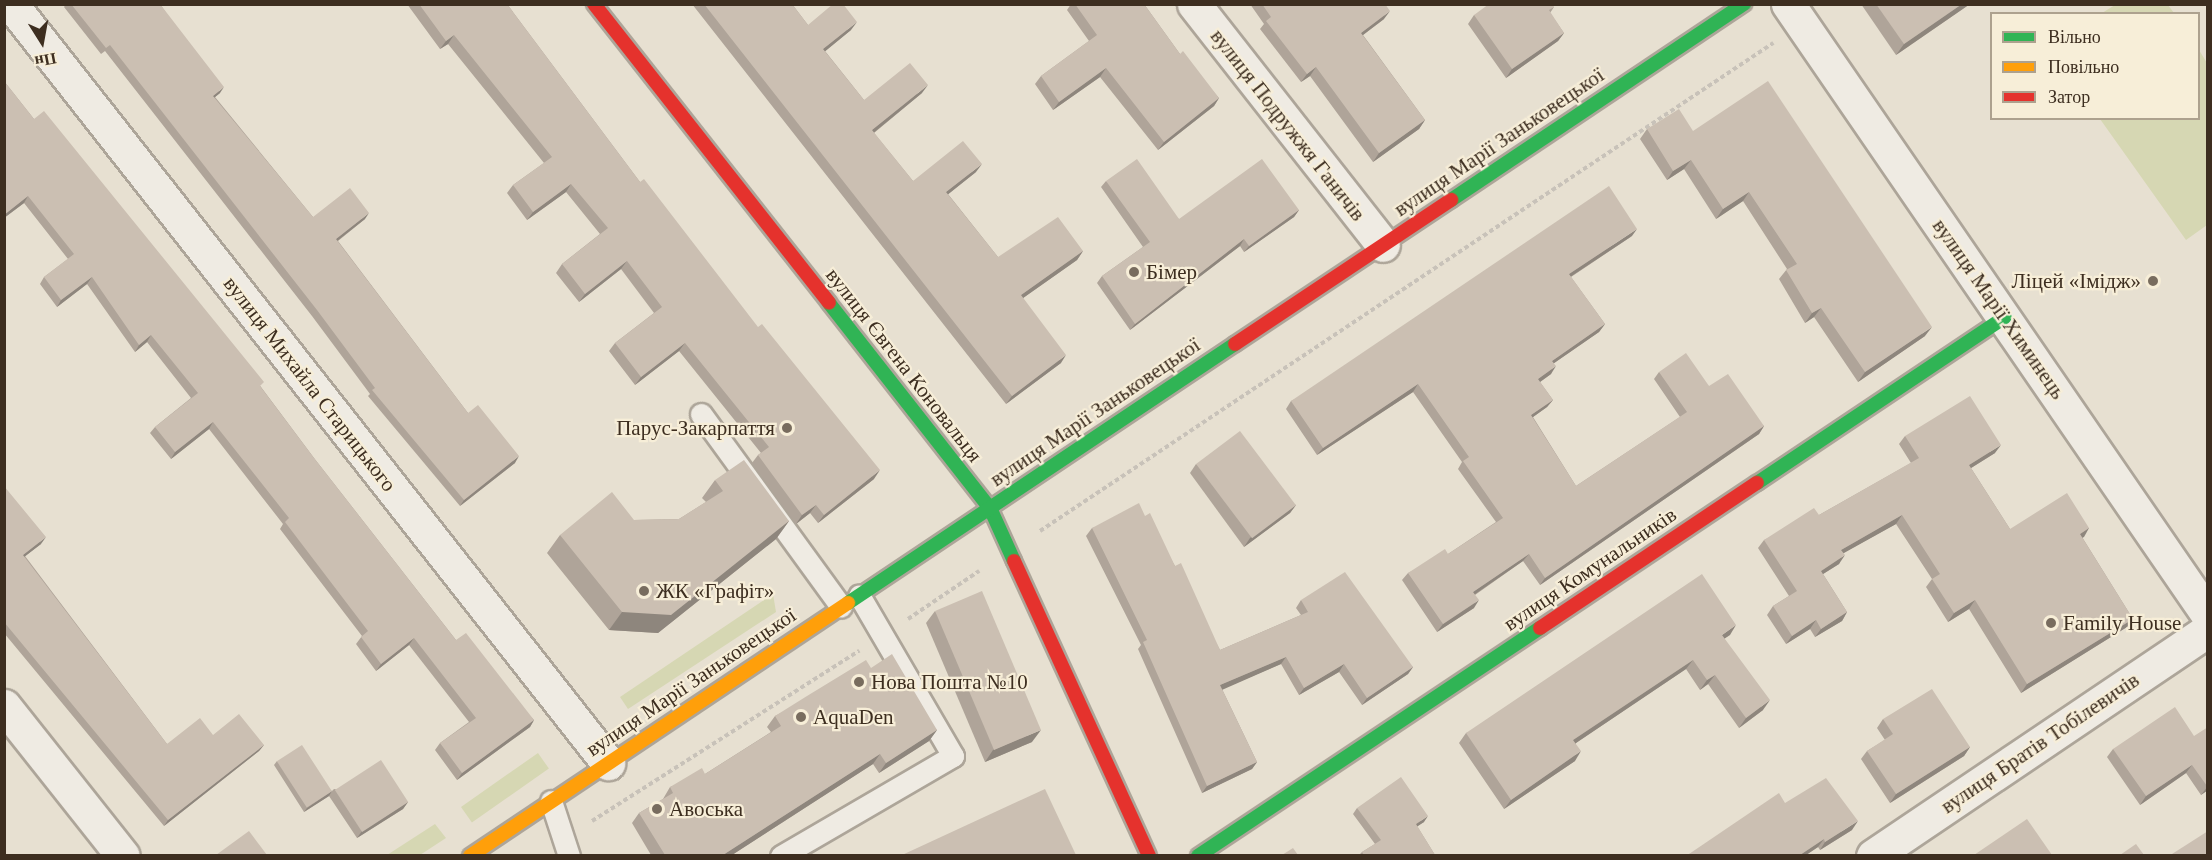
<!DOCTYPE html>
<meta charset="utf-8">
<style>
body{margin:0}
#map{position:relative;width:2212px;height:860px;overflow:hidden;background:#e7e0d1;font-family:"Times New Roman",serif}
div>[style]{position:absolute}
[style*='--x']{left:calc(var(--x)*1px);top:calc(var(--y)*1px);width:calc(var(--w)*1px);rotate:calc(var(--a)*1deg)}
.green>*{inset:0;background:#d6d7b3;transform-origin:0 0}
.path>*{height:4px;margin-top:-2px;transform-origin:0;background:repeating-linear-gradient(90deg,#c8c2b9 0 4.5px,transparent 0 7.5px)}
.roads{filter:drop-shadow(2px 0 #ada599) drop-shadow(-2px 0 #ada599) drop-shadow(0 2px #ada599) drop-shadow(0 -2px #ada599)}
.lane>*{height:21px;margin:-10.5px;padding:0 10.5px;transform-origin:10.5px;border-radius:10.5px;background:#efebe3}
.street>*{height:33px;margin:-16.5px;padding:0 16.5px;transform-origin:16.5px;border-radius:16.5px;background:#efebe3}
.fast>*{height:14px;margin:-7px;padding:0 7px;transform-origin:7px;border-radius:7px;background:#30b455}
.slow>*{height:14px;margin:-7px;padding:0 7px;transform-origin:7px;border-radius:7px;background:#ff9f0a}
.jam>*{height:14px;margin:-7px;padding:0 7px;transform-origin:7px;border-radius:7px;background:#e5322d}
.wall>*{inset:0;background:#afa499}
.shaded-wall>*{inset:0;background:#8e867d}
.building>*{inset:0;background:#cbbfb2;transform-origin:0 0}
.dots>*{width:16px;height:16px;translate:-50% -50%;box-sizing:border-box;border:3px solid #f7eed8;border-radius:50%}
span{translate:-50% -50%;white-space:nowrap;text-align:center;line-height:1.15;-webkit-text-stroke:4.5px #f7eed8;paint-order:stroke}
.street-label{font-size:21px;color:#3d2e20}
.poi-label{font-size:21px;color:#3d2e20}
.left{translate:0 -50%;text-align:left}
.right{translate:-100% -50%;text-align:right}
.frame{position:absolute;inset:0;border:6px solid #3d2e20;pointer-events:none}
.legend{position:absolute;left:1990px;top:12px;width:210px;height:108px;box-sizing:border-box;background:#f7eed8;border:2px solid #ada18e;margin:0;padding:8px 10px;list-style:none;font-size:18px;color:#3d2e20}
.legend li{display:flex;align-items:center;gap:12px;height:30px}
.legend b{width:30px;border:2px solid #ada18e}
.north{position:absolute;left:12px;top:12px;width:60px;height:60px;-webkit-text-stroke:4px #f7eed8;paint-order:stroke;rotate:169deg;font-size:16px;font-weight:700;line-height:24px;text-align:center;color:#3d2e20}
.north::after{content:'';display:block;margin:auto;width:21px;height:27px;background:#3d2e20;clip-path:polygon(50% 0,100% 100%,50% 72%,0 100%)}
</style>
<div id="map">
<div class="green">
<div style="clip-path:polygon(2115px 5px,2168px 5px,2174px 13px,2102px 13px)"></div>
<div style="clip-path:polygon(2199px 50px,2207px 63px,2207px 225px,2186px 240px,2100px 119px,2198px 118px)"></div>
<div style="clip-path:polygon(773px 594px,776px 612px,628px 709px,620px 697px)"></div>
<div style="left:538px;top:753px;width:19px;height:94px;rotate:55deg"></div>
<div style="clip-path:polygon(435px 824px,446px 838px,420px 855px,387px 855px)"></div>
</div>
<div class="path">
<div style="--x:1040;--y:531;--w:881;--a:-33.65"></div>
<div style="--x:908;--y:619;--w:86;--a:-34.1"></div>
<div style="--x:592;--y:821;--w:317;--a:-32.5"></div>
</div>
<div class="roads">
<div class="lane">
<div style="--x:701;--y:414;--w:238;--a:54"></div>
<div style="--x:551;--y:801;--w:58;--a:71.9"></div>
<div style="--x:781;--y:856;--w:199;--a:-30.2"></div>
<div style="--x:953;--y:756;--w:186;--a:-120.3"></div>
</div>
<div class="street">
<div style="--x:11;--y:4;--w:966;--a:51.81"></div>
<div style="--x:1194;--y:4;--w:306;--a:51.9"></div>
<div style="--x:1788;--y:4;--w:741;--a:55.5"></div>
<div style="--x:4;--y:706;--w:191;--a:51.6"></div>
<div style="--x:1873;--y:856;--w:404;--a:-34"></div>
</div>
<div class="fast">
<div style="--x:1451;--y:200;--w:353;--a:-33.8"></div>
<div style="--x:829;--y:303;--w:261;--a:51.9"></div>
<div style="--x:990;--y:508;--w:58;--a:65.6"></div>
<div style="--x:1757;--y:483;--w:298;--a:-33.8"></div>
<div style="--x:848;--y:603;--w:466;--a:-33.8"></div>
<div style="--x:1198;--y:856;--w:411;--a:-33.7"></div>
</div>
<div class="slow">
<div style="--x:470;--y:856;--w:455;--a:-33.8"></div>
</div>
<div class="jam">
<div style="--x:594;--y:4;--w:380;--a:51.8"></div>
<div style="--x:1235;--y:344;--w:260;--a:-33.7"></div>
<div style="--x:1014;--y:561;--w:324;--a:65.4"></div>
<div style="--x:1540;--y:628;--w:261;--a:-33.8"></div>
</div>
</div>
<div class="wall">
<div style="clip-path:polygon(66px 4px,160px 4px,220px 93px,215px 97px,313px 217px,365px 219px,338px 241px,468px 413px,515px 463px,460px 506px,368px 396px,370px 394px,312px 316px,105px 51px,101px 54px,64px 7px)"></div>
<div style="clip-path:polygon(407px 4px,507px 4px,640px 182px,874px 479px,818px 523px,810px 513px,796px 524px,752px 463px,758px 455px,761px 453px,679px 351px,635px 385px,609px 351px,615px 343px,654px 313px,621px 269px,579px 302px,556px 273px,562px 264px,600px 234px,566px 192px,527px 220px,507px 193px,513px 185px,544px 163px,448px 44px,440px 49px)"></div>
<div style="clip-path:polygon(692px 4px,792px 4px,808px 25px,851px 30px,825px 51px,864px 100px,922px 93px,874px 133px,913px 181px,976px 172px,948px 194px,998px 257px,1083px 251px,1077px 260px,1023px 298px,1061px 363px,1006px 404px)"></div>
<div style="clip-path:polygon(1071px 4px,1144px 4px,1180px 54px,1219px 98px,1214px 106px,1158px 150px,1100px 77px,1053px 110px,1035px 84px,1041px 76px,1089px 41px,1067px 10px)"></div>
<div style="clip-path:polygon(1250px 4px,1385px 4px,1384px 19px,1363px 35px,1425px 120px,1419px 129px,1373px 162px,1310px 76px,1301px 82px,1260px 29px,1264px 24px)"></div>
<div style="clip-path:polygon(1861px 4px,1970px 4px,1896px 55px)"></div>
<div style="clip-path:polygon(1554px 7px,1550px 13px,1564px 33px,1558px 41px,1506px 78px,1468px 24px,1474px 15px)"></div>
<div style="clip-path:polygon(4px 81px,34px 119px,261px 387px,314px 458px,456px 640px,534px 720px,530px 727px,457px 780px,435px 750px,440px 743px,469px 722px,409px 645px,376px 671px,356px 644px,362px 636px,280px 529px,283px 524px,209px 429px,171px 459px,150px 433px,155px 427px,191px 398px,147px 342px,135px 352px,87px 284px,57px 307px,40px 284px,44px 277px,68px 259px,24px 203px,4px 218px)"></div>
<div style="clip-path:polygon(1647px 129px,1693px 131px,1925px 336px,1858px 382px,1814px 317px,1805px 323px,1779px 279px,1787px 269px,1743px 201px,1716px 219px,1684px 169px,1667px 180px,1640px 139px)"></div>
<div style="clip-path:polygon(1106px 181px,1179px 219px,1299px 210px,1294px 217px,1244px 252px,1240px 246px,1130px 330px,1097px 283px,1102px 276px,1143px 247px,1101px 187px)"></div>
<div style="clip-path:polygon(1632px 236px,1571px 277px,1605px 324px,1599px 332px,1554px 363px,1551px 374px,1540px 382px,1553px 400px,1547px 407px,1533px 417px,1576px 486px,1680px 417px,1654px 379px,1659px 372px,1709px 386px,1764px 426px,1759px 434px,1540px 585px,1523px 561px,1475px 595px,1474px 608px,1437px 632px,1402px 580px,1408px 573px,1448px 554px,1496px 522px,1458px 469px,1462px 462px,1413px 392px,1317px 455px,1286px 409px,1291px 401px)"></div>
<div style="clip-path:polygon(1905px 436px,1995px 453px,1971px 468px,2010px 529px,2089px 528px,2082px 537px,2133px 619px,2127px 627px,2021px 693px,1969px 609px,1948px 622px,1926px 587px,1932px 579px,1896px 524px,1843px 553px,1839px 564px,1823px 574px,1847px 612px,1842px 621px,1815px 637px,1810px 629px,1786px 644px,1767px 615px,1773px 606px,1789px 596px,1758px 548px,1764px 540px,1819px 515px,1911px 463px,1899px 444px)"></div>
<div style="clip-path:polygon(1196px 464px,1296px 505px,1290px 513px,1244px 547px,1190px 473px)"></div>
<div style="clip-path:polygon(715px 480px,789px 521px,776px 539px,658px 633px,609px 630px,547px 553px,560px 535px,634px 520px,679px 519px,706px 502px,702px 498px)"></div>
<div style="clip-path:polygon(4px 486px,41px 544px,25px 556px,167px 744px,213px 735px,264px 745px,259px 751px,164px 826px,4px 633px)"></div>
<div style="clip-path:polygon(1145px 516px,1175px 566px,1220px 650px,1301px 615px,1296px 608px,1301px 600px,1413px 667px,1408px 674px,1362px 705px,1339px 672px,1299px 695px,1281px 664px,1222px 689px,1257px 762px,1252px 769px,1202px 793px,1138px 649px,1141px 645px,1086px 536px,1092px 528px)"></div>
<div style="clip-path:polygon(935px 611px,1032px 742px,985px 762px,926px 623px)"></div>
<div style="clip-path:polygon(1730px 635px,1724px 638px,1763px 710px,1739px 728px,1708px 684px,1700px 690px,1686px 669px,1576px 743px,1575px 761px,1504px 809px,1459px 743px,1466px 733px)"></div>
<div style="clip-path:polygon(871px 668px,937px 730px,929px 741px,879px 773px,873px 764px,732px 855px,651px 855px,632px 823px,639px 813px,663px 799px,670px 787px,705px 774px,771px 732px,767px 727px,775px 716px)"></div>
<div style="clip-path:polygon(1883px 719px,1970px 747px,1964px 756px,1890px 803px,1861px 759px,1867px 751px,1885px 740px,1877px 728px)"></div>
<div style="clip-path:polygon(2194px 736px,2208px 790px,2201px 795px,2186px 773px,2140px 805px,2107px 757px,2113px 749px)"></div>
<div style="clip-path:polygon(277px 761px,332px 791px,334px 789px,408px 802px,403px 809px,357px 838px,329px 796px,304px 812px,274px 765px)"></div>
<div style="clip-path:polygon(1357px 808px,1424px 822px,1417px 826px,1435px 855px,1359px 855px,1362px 852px,1375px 844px,1353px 814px)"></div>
<div style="clip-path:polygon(1852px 830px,1820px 850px,1818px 847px,1806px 855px,1689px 855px,1689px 854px)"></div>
</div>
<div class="shaded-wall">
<div style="clip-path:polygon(1962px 4px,1970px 4px,1896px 55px,1904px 44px)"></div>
<div style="clip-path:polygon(1390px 11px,1384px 19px,1355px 41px,1361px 33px)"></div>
<div style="clip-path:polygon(857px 22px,851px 30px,817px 58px,823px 49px)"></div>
<div style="clip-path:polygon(1564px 33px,1558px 41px,1506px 78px,1512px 69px)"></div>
<div style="clip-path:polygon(454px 35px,448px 44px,440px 49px,446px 41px)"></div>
<div style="clip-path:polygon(1316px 67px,1310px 76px,1301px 82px,1307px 74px)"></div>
<div style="clip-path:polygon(1106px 68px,1100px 77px,1053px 110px,1059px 102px)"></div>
<div style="clip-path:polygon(928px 85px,922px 93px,866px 139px,872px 130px)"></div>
<div style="clip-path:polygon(224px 87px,220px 93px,209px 102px,213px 96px)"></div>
<div style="clip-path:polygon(1219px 98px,1214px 106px,1158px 150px,1164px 142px)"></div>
<div style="clip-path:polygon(1425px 120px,1419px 129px,1373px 162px,1379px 153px)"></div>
<div style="clip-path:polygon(1691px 160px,1684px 169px,1667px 180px,1673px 171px)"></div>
<div style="clip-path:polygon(982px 164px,976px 172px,941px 200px,946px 192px)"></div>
<div style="clip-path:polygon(571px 184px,566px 192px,527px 220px,533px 212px)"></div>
<div style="clip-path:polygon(1749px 192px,1743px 201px,1716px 219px,1723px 209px)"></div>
<div style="clip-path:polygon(28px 196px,24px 203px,4px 218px,4px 215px)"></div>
<div style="clip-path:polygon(1299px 210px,1294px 217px,1244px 252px,1249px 246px)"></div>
<div style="clip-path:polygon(369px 213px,365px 219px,332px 245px,336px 239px)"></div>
<div style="clip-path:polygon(1637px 229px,1632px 236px,1564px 281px,1569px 274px)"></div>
<div style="clip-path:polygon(1244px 239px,1240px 246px,1130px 330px,1135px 324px)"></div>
<div style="clip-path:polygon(1083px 251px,1077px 260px,1016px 303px,1021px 295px)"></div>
<div style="clip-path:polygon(627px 261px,621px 269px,579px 302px,585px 294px)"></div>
<div style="clip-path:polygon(92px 277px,87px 284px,57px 307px,61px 300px)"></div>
<div style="clip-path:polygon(1821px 308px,1814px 317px,1805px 323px,1812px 313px)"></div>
<div style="clip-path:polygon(1605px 324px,1599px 332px,1547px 368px,1552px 361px)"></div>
<div style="clip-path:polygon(1932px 327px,1925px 336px,1858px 382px,1865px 372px)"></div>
<div style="clip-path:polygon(151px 335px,147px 342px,135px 352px,139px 345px)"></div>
<div style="clip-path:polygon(685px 343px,679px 351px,635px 385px,641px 377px)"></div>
<div style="clip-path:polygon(1066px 355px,1061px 363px,1006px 404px,1012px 396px)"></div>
<div style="clip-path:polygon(1556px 366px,1551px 374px,1533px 387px,1538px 379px)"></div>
<div style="clip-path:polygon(1418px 384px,1413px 392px,1317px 455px,1323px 448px)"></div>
<div style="clip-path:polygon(1553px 400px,1547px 407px,1526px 422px,1531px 415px)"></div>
<div style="clip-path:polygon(213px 422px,209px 429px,171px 459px,175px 452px)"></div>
<div style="clip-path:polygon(1764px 426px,1759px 434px,1540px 585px,1545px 578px)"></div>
<div style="clip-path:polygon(2001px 445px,1995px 453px,1963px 473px,1969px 465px)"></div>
<div style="clip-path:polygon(519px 456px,515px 463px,460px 506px,464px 500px)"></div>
<div style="clip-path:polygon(880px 470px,874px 479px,818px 523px,824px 515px)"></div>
<div style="clip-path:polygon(816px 505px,810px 513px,796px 524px,802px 515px)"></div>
<div style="clip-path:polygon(1296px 505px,1290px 513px,1244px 547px,1250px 538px)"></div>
<div style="clip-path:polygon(1902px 515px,1896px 524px,1835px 558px,1841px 550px)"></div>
<div style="clip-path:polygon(789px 521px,776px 539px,658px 633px,609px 630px,622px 612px)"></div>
<div style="clip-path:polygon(2089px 528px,2084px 537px,2074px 542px,2080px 534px)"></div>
<div style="clip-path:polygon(46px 537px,41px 544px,19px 561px,23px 555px)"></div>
<div style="clip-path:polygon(1529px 554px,1523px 561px,1468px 599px,1473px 592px)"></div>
<div style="clip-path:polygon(1845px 555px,1839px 564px,1815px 579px,1821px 571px)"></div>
<div style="clip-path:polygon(1479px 600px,1474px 608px,1437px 632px,1443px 624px)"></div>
<div style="clip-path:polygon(1975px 600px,1969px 609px,1948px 622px,1954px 613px)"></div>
<div style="clip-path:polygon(1847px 612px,1842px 621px,1815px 637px,1821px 629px)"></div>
<div style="clip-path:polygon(2133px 619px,2127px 627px,2021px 693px,2027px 684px)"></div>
<div style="clip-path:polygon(1816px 620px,1810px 629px,1786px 644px,1792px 636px)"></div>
<div style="clip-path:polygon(1736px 625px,1730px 635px,1715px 645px,1722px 635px)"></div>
<div style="clip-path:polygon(414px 638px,409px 645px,376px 671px,381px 664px)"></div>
<div style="clip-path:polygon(1286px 657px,1281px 664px,1215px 693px,1220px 685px)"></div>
<div style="clip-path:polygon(1693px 660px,1686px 669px,1567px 749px,1573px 740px)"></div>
<div style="clip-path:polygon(1344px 664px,1339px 672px,1299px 695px,1304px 688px)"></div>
<div style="clip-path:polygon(1413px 667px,1408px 674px,1362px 705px,1367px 698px)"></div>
<div style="clip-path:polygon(1715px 675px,1708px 684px,1700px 690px,1707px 680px)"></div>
<div style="clip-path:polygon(1770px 700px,1763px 710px,1739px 728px,1746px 718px)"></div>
<div style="clip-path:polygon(534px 720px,530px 727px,457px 780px,462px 773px)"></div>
<div style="clip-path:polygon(937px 730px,929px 741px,879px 773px,886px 763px)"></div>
<div style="clip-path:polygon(1041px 730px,1032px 742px,985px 762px,993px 750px)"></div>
<div style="clip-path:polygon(264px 745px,259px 751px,164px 826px,168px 820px)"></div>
<div style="clip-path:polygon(1970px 747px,1964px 756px,1890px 803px,1896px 794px)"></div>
<div style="clip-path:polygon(1581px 751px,1575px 761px,1504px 809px,1511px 800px)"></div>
<div style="clip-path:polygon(880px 754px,873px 764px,732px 855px,723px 855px)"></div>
<div style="clip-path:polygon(1257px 762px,1252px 769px,1202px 793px,1207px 786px)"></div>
<div style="clip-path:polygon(2192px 765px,2186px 773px,2140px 805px,2146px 796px)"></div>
<div style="clip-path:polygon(2208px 786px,2208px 790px,2201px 795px)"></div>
<div style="clip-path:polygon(332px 791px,329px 796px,304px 812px,307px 808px)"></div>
<div style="clip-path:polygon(408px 802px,403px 809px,357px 838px,362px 831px)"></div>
<div style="clip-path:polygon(1428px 816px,1424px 822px,1412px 830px,1416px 824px)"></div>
<div style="clip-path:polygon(1858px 821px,1852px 830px,1820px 850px,1825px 842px)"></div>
<div style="clip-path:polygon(1824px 839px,1818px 847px,1806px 855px,1800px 855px)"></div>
</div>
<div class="building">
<div style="clip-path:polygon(71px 4px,160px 4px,224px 87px,213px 96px,313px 217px,350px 188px,369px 213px,336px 239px,468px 413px,478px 405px,519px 456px,464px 500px,372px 390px,375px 388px,317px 310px,110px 45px,106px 48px)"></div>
<div style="clip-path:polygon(419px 4px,507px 4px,640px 182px,644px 179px,758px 327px,762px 324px,880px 470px,824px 515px,816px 505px,802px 515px,758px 455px,769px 447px,685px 343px,641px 377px,615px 343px,662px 307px,627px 261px,585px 294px,562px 264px,608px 228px,571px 184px,533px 212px,513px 185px,552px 157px,454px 35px,446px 41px)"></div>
<div style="clip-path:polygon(704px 4px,792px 4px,808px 25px,833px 4px,843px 4px,857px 22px,823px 49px,864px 100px,910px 63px,928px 85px,872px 130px,913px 181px,963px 141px,982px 164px,946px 192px,998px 257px,1058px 217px,1083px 251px,1021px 295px,1066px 355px,1012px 396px)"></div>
<div style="clip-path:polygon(1075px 4px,1144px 4px,1180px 54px,1183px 51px,1219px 98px,1164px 142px,1106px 68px,1059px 102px,1041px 76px,1097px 35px)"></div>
<div style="clip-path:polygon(1262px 4px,1385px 4px,1390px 11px,1361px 33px,1425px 120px,1379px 153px,1316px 67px,1307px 74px,1266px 21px,1271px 17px)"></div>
<div style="clip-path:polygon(1489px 4px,1553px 4px,1554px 7px,1549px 10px,1564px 33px,1512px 69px,1474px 15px)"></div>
<div style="clip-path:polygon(1876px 4px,1962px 4px,1904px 44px)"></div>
<div style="clip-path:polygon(4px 81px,34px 119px,44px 111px,264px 382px,260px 386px,314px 458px,456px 640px,466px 633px,534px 720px,462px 773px,440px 743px,476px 718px,414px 638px,381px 664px,361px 637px,368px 631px,285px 522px,289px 518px,213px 422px,175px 452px,155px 427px,198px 393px,151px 335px,139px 345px,92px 277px,61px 300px,44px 277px,74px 254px,28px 196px,4px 215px)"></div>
<div style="clip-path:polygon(1768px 81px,1932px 327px,1865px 372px,1821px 308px,1812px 313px,1786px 270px,1797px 264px,1749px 192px,1723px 209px,1691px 160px,1673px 171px,1647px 129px,1679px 109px,1693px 131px)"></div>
<div style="clip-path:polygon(1137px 159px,1179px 219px,1262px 159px,1299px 210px,1249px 246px,1244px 239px,1135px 324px,1102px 276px,1150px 242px,1106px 181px)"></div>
<div style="clip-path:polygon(1609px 186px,1637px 229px,1569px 274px,1605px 324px,1552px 361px,1556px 366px,1538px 379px,1553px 400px,1531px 415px,1576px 486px,1687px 412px,1659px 372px,1686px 353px,1709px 386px,1728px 374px,1764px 426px,1545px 578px,1529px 554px,1473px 592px,1479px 600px,1443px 624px,1408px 573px,1445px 549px,1448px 554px,1503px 518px,1463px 461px,1469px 457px,1418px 384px,1323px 448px,1291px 401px)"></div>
<div style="clip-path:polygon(1970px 396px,2001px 445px,1969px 465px,2010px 529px,2067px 493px,2089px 528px,2080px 534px,2133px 619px,2027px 684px,1975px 600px,1954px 613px,1932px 579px,1940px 574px,1902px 515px,1841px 550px,1845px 555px,1821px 571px,1847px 612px,1821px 629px,1816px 620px,1792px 636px,1773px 606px,1797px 591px,1764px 540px,1814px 508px,1819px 515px,1919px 458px,1905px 436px)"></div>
<div style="left:1240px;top:431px;width:93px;height:55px;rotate:53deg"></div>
<div style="clip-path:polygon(744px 460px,789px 521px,671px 615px,622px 612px,560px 535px,612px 492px,634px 520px,679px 519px,723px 491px,715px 480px)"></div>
<div style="clip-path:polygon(4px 486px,46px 537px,23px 555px,167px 744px,200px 718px,213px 735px,239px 714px,264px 745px,168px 820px,4px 622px)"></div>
<div style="clip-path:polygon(1139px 503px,1145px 516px,1150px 513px,1175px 566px,1181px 563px,1220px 650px,1308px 612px,1301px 600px,1345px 572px,1413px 667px,1367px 698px,1344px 664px,1304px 688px,1286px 657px,1220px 685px,1257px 762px,1207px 786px,1143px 642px,1147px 640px,1092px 528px)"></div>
<div style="clip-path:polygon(1702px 574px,1736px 625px,1722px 635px,1770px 700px,1746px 718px,1715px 675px,1707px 680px,1693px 660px,1573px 740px,1581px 751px,1511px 800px,1466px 733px)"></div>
<div style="left:982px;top:591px;width:151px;height:51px;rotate:67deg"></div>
<div style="clip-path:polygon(892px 654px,937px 730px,886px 763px,880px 754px,723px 855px,665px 855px,639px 813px,673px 793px,670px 787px,702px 768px,705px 774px,781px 726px,775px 716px,807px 696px,866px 660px,871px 668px)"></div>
<div style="clip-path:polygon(1932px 689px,1970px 747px,1896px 794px,1867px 751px,1893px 734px,1883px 719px)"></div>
<div style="clip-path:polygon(2175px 707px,2194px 736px,2208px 727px,2208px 786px,2207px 786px,2192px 765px,2146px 796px,2113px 749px)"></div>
<div style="left:302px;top:745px;width:55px;height:30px;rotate:57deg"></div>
<div style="left:381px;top:760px;width:50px;height:55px;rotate:57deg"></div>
<div style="clip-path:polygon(1401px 777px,1428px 816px,1416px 824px,1435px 855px,1364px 855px,1362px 852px,1381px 840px,1357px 808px)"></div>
<div style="clip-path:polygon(1826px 778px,1858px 821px,1825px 842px,1824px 839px,1800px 855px,1690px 855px,1689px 854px,1779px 793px,1785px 803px)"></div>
<div style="clip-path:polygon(1045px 789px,1076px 855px,902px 855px)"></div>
<div style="clip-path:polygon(2027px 819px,2052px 855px,1974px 855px)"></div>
<div style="clip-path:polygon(249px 831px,267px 855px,216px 855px)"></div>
<div style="clip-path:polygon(2208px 831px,2208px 855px,2173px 855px,2172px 854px)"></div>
<div style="clip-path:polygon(2136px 844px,2144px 855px,2120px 855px)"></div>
<div style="clip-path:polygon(1293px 848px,1298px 855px,1282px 855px)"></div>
</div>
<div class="dots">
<div style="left:1134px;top:272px;background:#786c5e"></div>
<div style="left:2153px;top:281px;background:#786c5e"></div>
<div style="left:787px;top:428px;background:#786c5e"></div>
<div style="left:644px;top:591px;background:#786c5e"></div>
<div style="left:2051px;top:623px;background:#786c5e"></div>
<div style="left:859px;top:682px;background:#786c5e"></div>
<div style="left:801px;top:717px;background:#786c5e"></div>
<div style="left:657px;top:809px;background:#786c5e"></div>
</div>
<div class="street-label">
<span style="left:1288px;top:125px;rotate:52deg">вулиця Подружжя Ганичів</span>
<span style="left:1499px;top:142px;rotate:-34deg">вулиця Марії Заньковецької</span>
<span style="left:1999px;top:309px;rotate:55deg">вулиця Марії Химинець</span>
<span style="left:904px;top:365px;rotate:52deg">вулиця Євгена Коновальця</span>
<span style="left:310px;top:384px;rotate:52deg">вулиця Михайла Старицького</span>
<span style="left:1095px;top:412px;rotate:-34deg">вулиця Марії Заньковецької</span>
<span style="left:1590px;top:569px;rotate:-34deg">вулиця Комунальників</span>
<span style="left:691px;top:682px;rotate:-34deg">вулиця Марії Заньковецької</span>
<span style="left:2040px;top:743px;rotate:-34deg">вулиця Братів Тобілевичів</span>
</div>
<div class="poi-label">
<span class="left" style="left:1146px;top:272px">Бімер</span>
<span class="right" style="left:2141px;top:281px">Ліцей «Імідж»</span>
<span class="right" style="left:775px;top:428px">Парус-Закарпаття</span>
<span class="left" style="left:656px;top:591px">ЖК «Графіт»</span>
<span class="left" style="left:2063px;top:623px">Family House</span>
<span class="left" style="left:871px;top:682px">Нова Пошта №10</span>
<span class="left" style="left:813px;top:717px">AquaDen</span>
<span class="left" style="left:669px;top:809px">Авоська</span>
</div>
<div class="frame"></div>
<ul class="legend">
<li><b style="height:8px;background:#30b455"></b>Вільно</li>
<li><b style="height:8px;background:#ff9f0a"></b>Повільно</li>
<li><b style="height:8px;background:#e5322d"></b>Затор</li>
</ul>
<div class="north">Пн</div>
</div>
